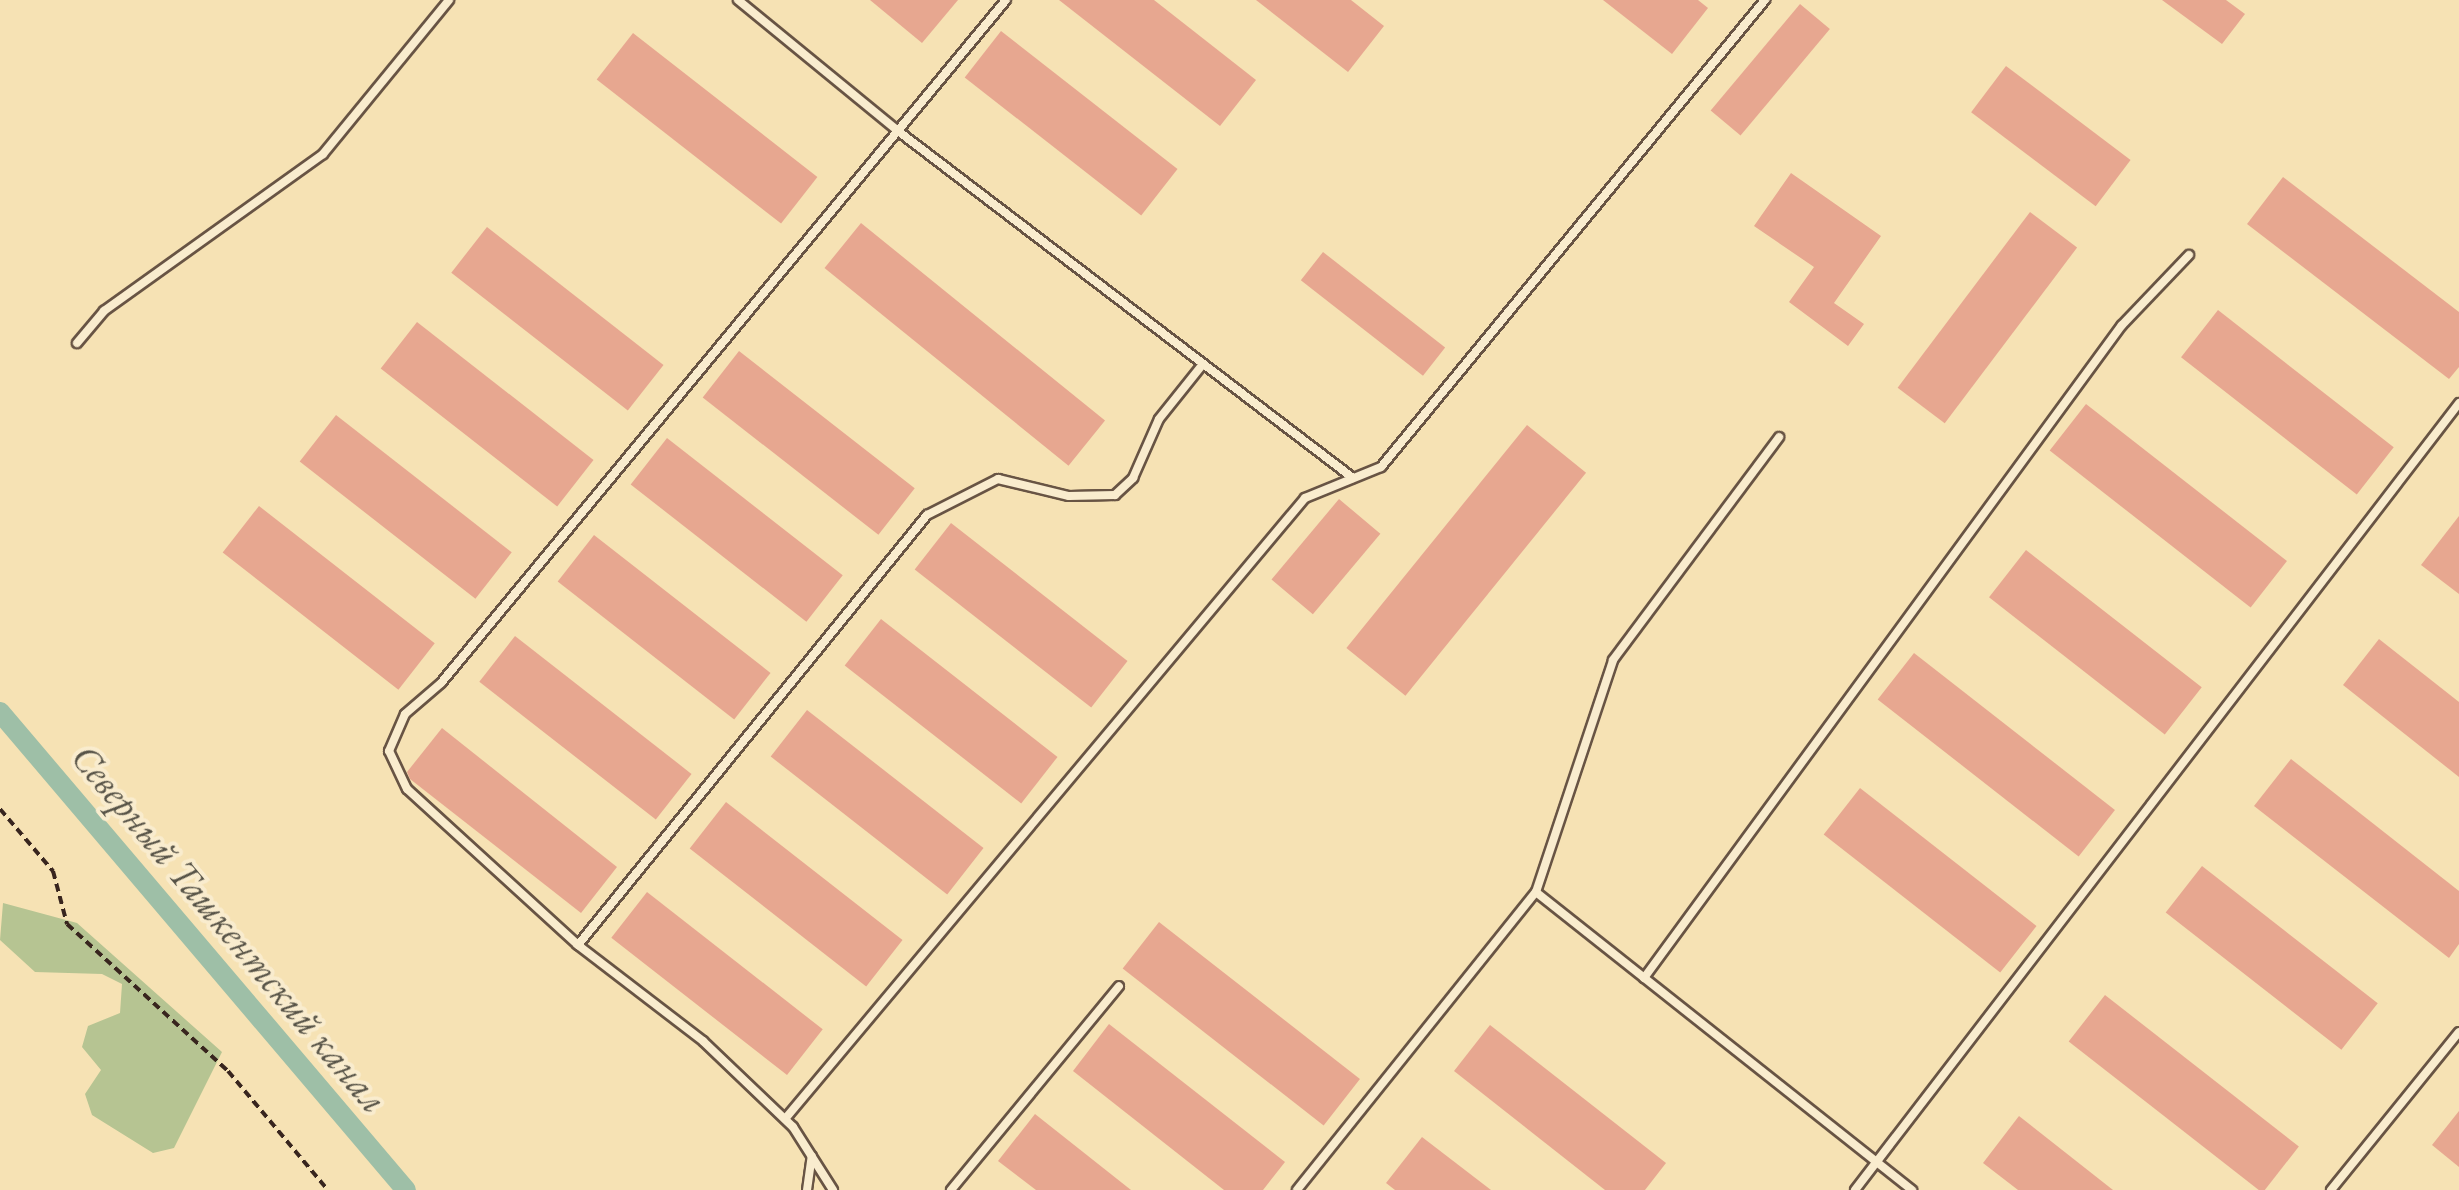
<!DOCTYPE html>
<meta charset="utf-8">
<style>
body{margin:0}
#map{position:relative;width:2459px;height:1190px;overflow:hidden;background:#f6e2b4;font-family:"EB Garamond",serif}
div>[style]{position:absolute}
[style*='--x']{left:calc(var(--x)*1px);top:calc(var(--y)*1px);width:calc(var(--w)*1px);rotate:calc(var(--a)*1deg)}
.green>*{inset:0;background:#b6c492}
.canal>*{height:20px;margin:-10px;padding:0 10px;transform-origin:10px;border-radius:10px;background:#9ebfa7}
.building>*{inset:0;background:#e7a790;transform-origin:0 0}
.path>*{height:4px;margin-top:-2px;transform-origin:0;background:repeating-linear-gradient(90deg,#38251e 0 8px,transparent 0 13px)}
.roads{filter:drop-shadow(2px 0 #685444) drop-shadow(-2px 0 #685444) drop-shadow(0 2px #685444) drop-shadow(0 -2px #685444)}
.service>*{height:8px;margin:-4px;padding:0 4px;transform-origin:4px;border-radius:4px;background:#f9ecce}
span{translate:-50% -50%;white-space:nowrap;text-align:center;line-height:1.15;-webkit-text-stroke:8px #f9ecce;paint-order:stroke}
.water-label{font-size:38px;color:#575347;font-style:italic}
</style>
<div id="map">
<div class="green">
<div style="clip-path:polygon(3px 903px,77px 923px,222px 1052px,174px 1148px,153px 1153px,92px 1115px,85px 1094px,101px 1070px,82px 1047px,88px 1026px,120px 1013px,122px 984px,102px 974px,35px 972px,0 940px)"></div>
</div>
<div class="canal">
<div style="--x:0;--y:712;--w:627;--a:49.66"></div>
</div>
<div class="building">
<div style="clip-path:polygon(870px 0,958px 0,922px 43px)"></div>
<div style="clip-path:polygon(1059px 0,1154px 0,1256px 80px,1220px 126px)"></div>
<div style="clip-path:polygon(1256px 0,1351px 0,1384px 26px,1348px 72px)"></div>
<div style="clip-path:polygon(1603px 0,1698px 0,1708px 8px,1672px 54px)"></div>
<div style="clip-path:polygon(2162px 0,2226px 0,2245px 14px,2222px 44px)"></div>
<div style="left:1800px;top:4px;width:39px;height:139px;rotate:40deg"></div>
<div style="left:1001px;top:31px;width:224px;height:59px;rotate:38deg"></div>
<div style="left:633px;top:33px;width:234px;height:59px;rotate:38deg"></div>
<div style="left:2006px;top:66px;width:156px;height:58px;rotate:37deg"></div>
<div style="clip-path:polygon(1791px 173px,1881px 236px,1834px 303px,1864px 324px,1848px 346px,1789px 302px,1814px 267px,1754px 226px)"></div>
<div style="clip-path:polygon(2283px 177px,2459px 312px,2459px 367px,2449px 379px,2247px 224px)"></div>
<div style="left:2030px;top:212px;width:59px;height:220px;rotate:37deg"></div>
<div style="left:861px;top:223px;width:314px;height:58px;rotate:39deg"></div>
<div style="left:487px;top:227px;width:224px;height:58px;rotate:38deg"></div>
<div style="left:1323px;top:252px;width:155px;height:36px;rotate:38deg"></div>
<div style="left:2218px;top:310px;width:223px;height:60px;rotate:38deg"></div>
<div style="left:417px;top:322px;width:224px;height:59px;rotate:38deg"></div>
<div style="left:739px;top:351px;width:223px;height:59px;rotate:38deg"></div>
<div style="left:2086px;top:404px;width:255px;height:59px;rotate:38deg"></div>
<div style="left:336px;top:415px;width:223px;height:59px;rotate:38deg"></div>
<div style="left:1527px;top:425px;width:76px;height:287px;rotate:39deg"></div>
<div style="left:667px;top:438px;width:223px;height:59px;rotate:38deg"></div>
<div style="left:1339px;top:499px;width:54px;height:105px;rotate:40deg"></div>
<div style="left:259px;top:506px;width:223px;height:59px;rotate:38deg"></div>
<div style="clip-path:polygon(2459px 516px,2459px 594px,2421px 565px)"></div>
<div style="left:951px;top:523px;width:224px;height:59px;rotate:38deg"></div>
<div style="left:594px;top:535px;width:224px;height:59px;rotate:38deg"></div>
<div style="left:2026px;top:550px;width:223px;height:60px;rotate:38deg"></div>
<div style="left:881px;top:619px;width:224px;height:59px;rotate:38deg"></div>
<div style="left:515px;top:636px;width:224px;height:58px;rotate:38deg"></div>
<div style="clip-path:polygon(2379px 639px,2459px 702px,2459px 777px,2343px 685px)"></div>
<div style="left:1914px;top:653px;width:255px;height:59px;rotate:38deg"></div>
<div style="left:807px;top:710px;width:224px;height:59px;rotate:38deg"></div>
<div style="clip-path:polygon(442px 728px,617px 867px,581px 913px,410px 779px,407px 772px)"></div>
<div style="clip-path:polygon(2291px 759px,2459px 891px,2459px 944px,2449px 958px,2254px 806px)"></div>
<div style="left:1860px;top:788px;width:224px;height:59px;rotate:38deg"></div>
<div style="left:726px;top:802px;width:224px;height:59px;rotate:38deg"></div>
<div style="left:2202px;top:866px;width:223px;height:59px;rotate:38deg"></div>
<div style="left:647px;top:892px;width:223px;height:58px;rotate:38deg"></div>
<div style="left:1159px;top:922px;width:255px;height:59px;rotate:38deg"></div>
<div style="left:2105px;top:995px;width:246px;height:59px;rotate:38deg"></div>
<div style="clip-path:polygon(1109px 1024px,1285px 1162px,1263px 1190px,1224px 1190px,1073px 1071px)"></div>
<div style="clip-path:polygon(1490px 1025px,1666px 1163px,1645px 1190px,1605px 1190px,1454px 1071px)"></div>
<div style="clip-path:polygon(2459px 1111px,2459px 1167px,2432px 1145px)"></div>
<div style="clip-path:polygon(1035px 1114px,1131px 1190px,1036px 1190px,998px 1161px)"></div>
<div style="clip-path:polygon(2019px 1116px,2113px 1190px,2018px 1190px,1983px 1163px)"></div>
<div style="clip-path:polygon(1422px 1137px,1491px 1190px,1395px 1190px,1386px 1183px)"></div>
</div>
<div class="path">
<div style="--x:0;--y:809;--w:82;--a:49.5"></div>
<div style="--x:53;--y:871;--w:55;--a:75.2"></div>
<div style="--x:67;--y:924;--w:218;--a:42.4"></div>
<div style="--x:228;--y:1071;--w:155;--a:50"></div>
</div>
<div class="roads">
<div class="service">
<div style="--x:738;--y:0;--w:207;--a:39.3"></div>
<div style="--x:898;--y:131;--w:572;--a:37.33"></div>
<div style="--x:77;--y:343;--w:42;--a:-49.8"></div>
<div style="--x:104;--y:311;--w:269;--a:-35.6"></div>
<div style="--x:323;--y:154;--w:199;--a:-50.7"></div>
<div style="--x:1536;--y:892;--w:480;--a:38.4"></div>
<div style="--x:578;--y:945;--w:554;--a:-50.94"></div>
<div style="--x:927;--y:515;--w:80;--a:-26.9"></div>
<div style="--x:998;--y:479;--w:73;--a:13.5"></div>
<div style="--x:1069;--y:496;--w:46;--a:-1.2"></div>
<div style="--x:1115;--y:495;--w:25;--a:-43"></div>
<div style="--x:1133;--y:478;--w:64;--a:-66.2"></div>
<div style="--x:1159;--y:419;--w:70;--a:-51.3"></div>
<div style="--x:1644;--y:978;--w:809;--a:-53.8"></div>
<div style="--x:2122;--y:325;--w:97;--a:-46.3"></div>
<div style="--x:785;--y:1119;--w:810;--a:-50.06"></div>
<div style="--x:1305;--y:498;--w:82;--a:-22.2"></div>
<div style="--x:1381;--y:467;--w:605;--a:-50.57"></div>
<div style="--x:807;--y:1190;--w:34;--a:-82"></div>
<div style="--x:833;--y:1190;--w:75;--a:-122.4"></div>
<div style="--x:793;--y:1127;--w:124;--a:-136.3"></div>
<div style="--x:703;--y:1041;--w:158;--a:-142.5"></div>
<div style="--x:578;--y:945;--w:231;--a:-137.6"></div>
<div style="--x:407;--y:789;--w:42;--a:-115.3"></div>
<div style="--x:389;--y:751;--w:40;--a:-66.6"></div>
<div style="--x:405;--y:714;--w:48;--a:-40.7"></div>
<div style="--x:441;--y:683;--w:886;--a:-50.4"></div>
<div style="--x:951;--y:1190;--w:264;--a:-50.5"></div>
<div style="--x:1297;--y:1190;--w:382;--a:-51.3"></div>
<div style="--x:1536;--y:892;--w:244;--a:-71.6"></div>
<div style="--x:1613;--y:660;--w:278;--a:-53.3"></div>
<div style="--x:1855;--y:1190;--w:992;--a:-52.49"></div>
<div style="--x:2331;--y:1190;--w:203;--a:-51"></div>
</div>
</div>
<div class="water-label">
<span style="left:230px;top:928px;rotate:50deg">Северный Ташкентский канал</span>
</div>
</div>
